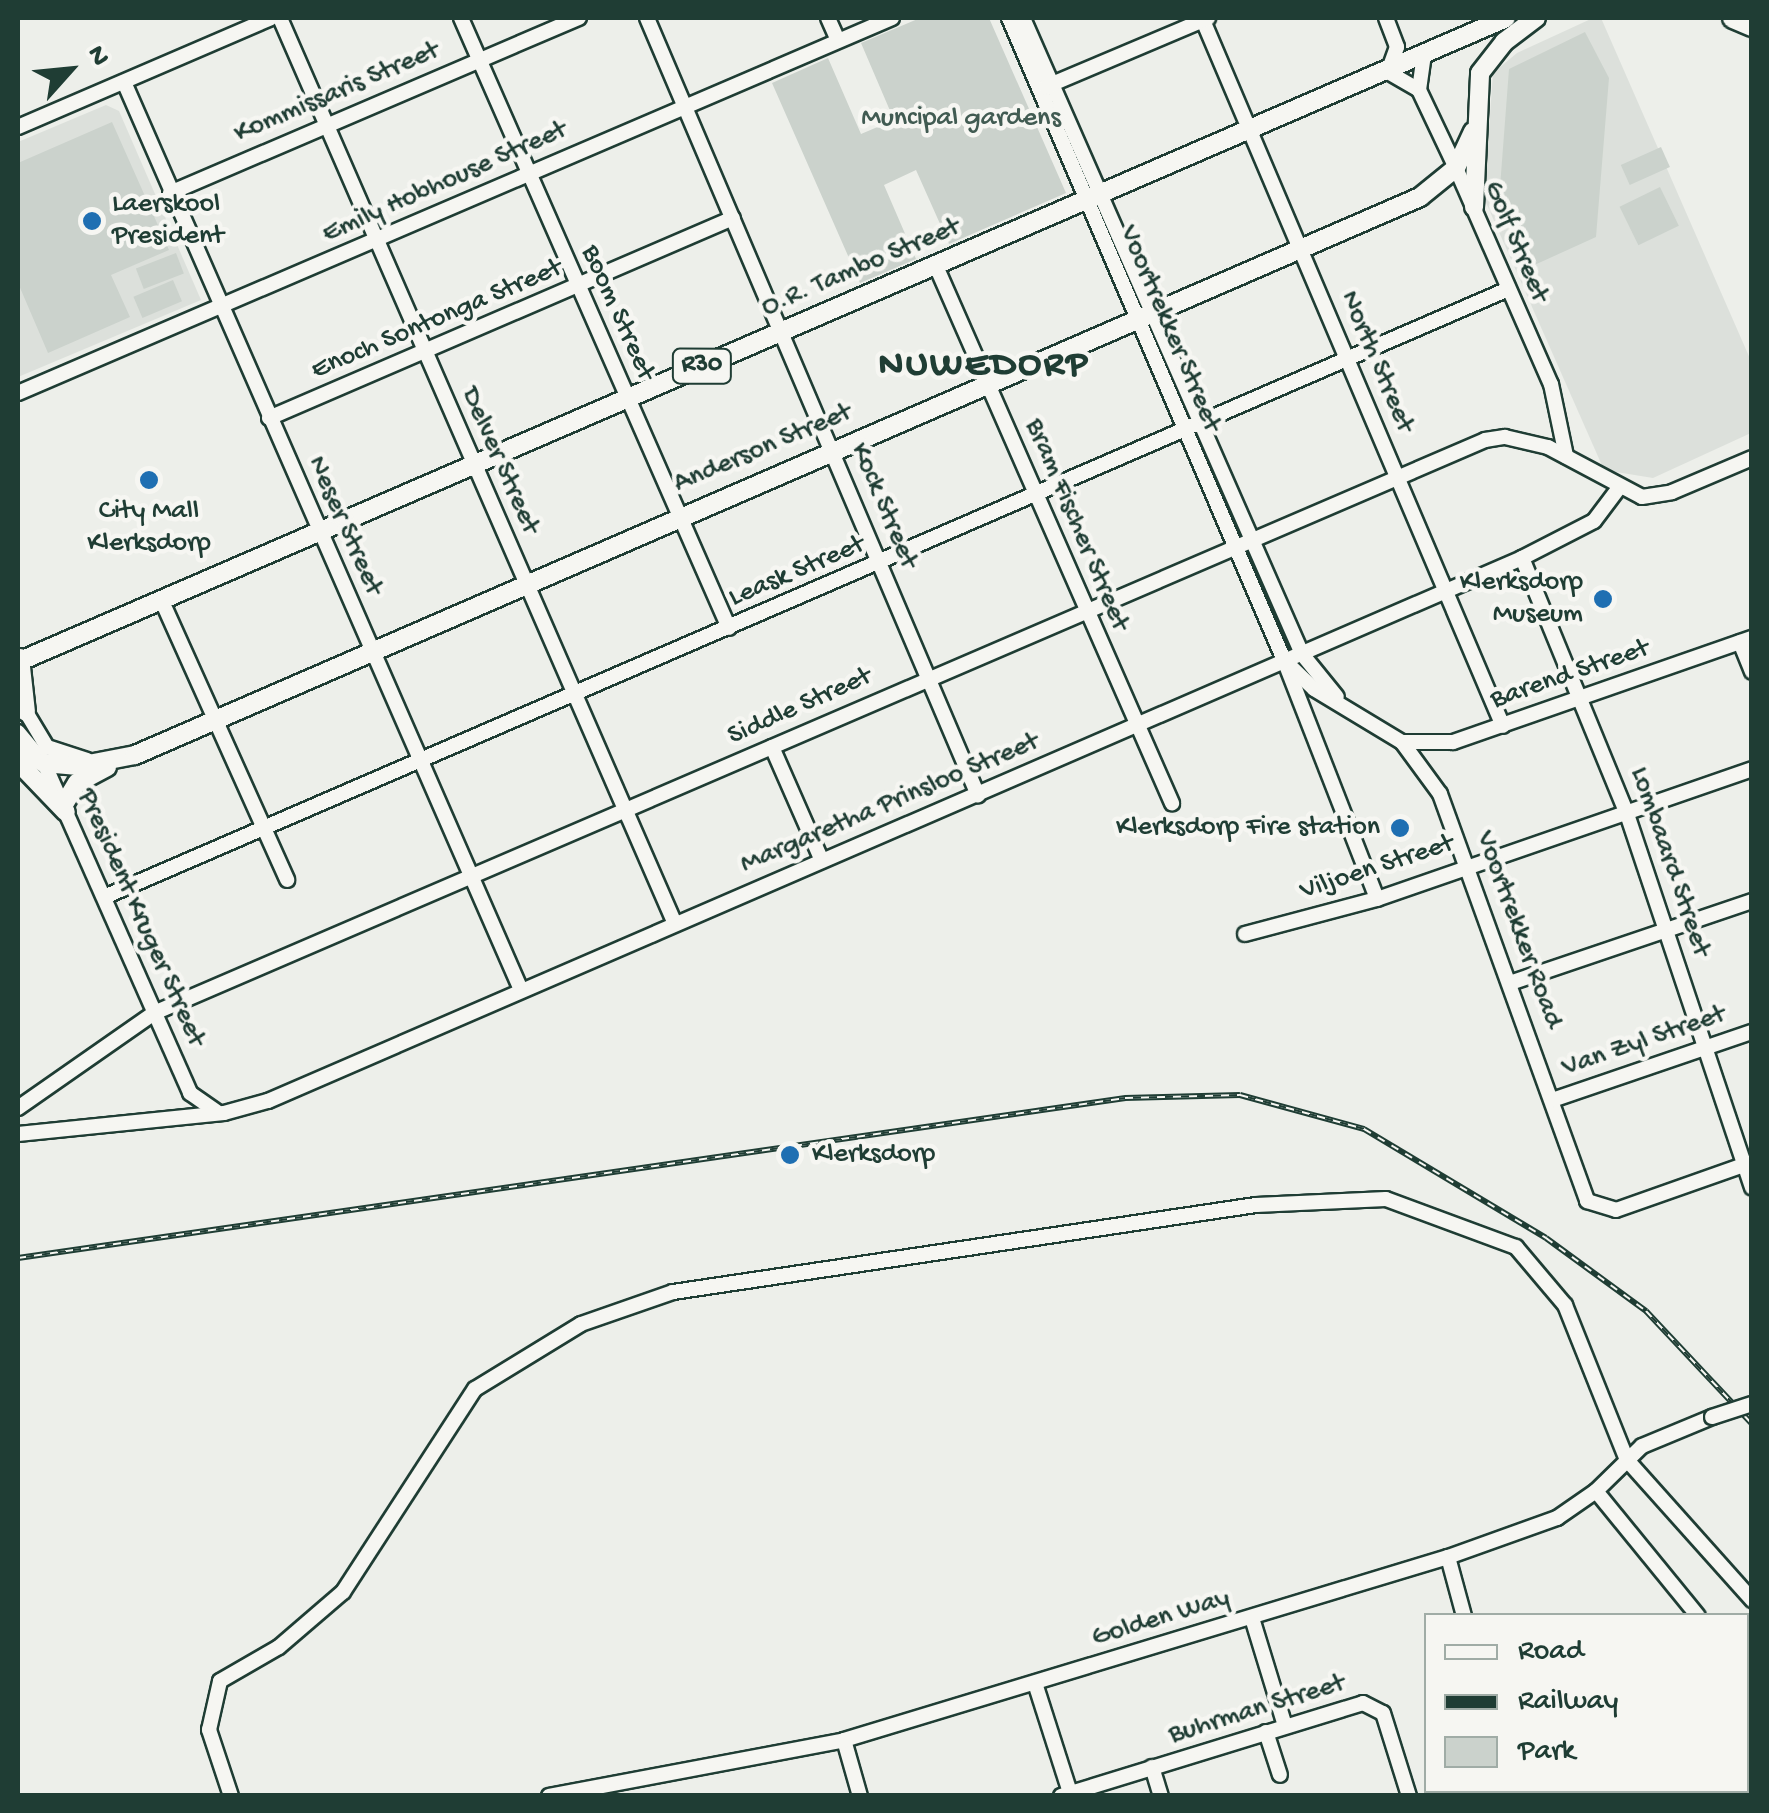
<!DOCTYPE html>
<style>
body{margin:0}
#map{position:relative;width:1769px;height:1813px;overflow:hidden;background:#edefea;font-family:"Gochi Hand",sans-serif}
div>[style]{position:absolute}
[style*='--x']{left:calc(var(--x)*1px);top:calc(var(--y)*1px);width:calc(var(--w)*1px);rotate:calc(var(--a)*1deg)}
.built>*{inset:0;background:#dce0db}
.green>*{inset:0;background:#cbd2cc;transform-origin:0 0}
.roads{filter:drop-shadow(2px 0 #1f3d34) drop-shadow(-2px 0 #1f3d34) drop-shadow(0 2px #1f3d34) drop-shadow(0 -2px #1f3d34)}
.minor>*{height:14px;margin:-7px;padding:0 7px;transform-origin:7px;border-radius:7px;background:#f6f6f2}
.major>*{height:18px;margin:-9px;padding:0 9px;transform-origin:9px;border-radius:9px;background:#f6f6f2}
.highway>*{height:20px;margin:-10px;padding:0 10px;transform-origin:10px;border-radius:10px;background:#f6f6f2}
.rail>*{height:6px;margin-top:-3px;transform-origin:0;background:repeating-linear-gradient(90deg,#f6f6f2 0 8px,#1f3d34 0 16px);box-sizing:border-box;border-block:2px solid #1f3d34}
.bridges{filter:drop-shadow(2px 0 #1f3d34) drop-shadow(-2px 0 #1f3d34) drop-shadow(0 2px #1f3d34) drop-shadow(0 -2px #1f3d34)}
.minor-bridge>*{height:14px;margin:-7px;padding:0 7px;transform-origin:7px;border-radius:7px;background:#f6f6f2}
.dots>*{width:28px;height:28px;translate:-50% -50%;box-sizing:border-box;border:5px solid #f6f6f2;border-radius:50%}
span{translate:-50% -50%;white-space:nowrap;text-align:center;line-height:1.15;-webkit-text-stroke:9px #f6f6f2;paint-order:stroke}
.shield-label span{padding:2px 8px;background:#f6f6f2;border:2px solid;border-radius:8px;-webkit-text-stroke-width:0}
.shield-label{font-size:25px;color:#1f3d34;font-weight:700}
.street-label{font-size:28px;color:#1f3d34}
.park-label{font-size:28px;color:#415b52}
.poi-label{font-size:28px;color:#1f3d34}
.left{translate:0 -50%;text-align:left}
.right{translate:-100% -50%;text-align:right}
.district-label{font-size:38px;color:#1f3d34;font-weight:700;letter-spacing:2.5px}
.frame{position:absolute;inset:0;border:20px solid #1f3d34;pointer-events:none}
.legend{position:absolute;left:1424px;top:1613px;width:325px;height:180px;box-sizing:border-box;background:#f6f6f2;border:2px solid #a0aca6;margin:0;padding:12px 18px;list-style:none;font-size:30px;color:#1f3d34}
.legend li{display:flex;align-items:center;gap:20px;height:50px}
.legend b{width:50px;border:2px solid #a0aca6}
.north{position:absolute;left:20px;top:20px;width:100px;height:100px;-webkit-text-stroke:8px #f6f6f2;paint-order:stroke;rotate:63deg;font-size:28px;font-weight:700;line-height:40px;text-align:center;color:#1f3d34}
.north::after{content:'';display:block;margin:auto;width:35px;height:45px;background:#1f3d34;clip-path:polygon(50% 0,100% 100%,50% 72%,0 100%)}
</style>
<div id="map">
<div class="built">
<div style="clip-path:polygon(1593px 18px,1601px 18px,1751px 361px,1751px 433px,1653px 478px,1604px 470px,1484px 198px,1493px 73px,1517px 53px)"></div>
<div style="clip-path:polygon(106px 105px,119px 111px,201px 300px,18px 377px,18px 142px)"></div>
</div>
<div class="green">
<div style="clip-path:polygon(920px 18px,989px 18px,1066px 193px,949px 244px,916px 170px,884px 185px,916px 259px,860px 283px,772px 83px,828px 58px,861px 134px,894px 120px,861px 43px)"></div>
<div style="clip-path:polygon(1585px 32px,1609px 78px,1596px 237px,1530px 267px,1499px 200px,1509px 69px)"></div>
<div style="clip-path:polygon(112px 122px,169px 250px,111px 275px,130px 317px,48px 353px,18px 283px,18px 163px)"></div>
<div style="left:1661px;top:147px;width:22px;height:44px;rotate:66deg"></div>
<div style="left:1660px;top:187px;width:43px;height:45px;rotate:64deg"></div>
<div style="left:176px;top:253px;width:22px;height:43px;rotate:69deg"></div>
<div style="left:173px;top:280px;width:23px;height:43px;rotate:67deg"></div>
</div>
<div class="roads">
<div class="minor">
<div style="--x:280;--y:18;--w:988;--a:66.44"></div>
<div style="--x:461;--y:18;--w:666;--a:66.28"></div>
<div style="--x:647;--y:18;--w:845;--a:66.93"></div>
<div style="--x:828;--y:18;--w:24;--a:66"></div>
<div style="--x:1009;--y:18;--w:698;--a:66.81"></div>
<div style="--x:1284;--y:660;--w:256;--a:68.7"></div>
<div style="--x:1023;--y:18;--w:695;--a:66.31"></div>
<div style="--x:1302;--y:654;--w:55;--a:50.9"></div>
<div style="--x:1202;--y:18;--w:769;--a:66.97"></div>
<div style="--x:1386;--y:18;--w:31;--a:69"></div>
<div style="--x:1397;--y:47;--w:27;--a:110"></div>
<div style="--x:1388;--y:72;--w:36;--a:30"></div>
<div style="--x:1419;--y:90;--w:86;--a:64.6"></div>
<div style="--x:1456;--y:168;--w:236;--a:66.3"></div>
<div style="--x:1551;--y:384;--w:74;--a:78.2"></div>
<div style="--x:124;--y:82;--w:991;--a:66.38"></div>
<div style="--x:1045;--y:87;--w:177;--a:-22.9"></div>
<div style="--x:1419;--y:90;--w:34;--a:-82"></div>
<div style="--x:18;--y:127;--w:275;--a:-23.3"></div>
<div style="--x:170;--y:193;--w:445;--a:-23.2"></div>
<div style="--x:936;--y:266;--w:587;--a:66.28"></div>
<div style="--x:18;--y:393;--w:951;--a:-23.22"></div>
<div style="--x:269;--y:418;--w:505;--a:-23.32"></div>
<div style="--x:1522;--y:558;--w:274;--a:67.7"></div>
<div style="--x:1626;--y:811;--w:397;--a:71.5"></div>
<div style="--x:161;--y:599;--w:308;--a:65.8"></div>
<div style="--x:1740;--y:642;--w:32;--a:68"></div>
<div style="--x:1285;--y:661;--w:40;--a:44"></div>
<div style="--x:1314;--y:689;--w:103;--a:31.1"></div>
<div style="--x:1402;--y:742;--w:64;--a:53.8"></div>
<div style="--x:1440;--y:794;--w:433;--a:70.1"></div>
<div style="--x:1587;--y:1201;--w:30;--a:17"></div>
<div style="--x:1616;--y:1210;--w:144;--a:-19.4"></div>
<div style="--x:23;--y:707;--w:47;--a:59"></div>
<div style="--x:47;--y:747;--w:42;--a:18"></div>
<div style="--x:18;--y:732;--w:40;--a:50"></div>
<div style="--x:44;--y:763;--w:361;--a:66.1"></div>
<div style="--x:190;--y:1093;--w:32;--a:35"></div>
<div style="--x:1402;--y:742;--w:51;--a:0"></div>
<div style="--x:1453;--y:742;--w:317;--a:-19.2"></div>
<div style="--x:772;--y:747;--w:124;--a:66.3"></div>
<div style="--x:104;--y:897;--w:1530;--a:-23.41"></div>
<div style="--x:1245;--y:934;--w:137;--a:-14.9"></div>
<div style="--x:1377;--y:899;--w:397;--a:-19.1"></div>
<div style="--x:1510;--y:983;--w:256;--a:-18.7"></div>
<div style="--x:1552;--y:1100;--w:211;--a:-18.8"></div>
<div style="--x:18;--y:1108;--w:166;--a:-34.9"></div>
<div style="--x:154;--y:1013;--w:1449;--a:-23.29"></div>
<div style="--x:1485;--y:440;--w:20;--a:-9"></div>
<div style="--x:1505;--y:437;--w:44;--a:13.1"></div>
<div style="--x:1548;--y:447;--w:106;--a:28"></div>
<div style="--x:1642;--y:497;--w:30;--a:-9"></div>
<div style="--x:1672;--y:492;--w:87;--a:-23"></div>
<div style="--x:18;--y:1134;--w:207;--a:-5.8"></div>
<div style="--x:224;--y:1113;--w:46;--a:-15.3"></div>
<div style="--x:268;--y:1101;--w:1367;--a:-23.41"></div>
<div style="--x:1522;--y:558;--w:81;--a:-27.2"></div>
<div style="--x:1594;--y:521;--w:40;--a:-53"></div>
<div style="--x:1596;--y:1491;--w:161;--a:50.8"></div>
<div style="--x:1448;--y:1557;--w:61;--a:74.8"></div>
<div style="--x:1252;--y:1618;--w:113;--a:73"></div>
<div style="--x:1746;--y:1670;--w:8;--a:45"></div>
<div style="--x:1035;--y:1683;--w:115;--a:72.3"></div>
<div style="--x:1266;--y:1732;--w:45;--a:72"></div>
<div style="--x:844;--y:1740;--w:58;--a:74.1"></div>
<div style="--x:1746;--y:1762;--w:7;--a:-34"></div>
<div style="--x:1152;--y:1767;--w:30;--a:73"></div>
<div style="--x:1603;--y:1790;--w:12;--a:31"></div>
<div style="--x:1716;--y:1790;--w:7;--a:56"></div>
<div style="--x:231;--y:1796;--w:70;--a:-108.4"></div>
<div style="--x:209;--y:1730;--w:50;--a:-77.3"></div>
<div style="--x:220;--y:1681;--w:68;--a:-30"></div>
<div style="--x:279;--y:1647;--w:84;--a:-40.7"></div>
<div style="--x:343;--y:1592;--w:242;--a:-57"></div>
<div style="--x:475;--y:1389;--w:124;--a:-31.5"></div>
<div style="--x:581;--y:1324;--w:97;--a:-19.2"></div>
<div style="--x:673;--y:1292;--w:589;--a:-8.49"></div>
<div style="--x:1256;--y:1205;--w:130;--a:-2.6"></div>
<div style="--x:1386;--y:1199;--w:139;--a:20.3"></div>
<div style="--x:1516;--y:1247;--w:76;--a:49.8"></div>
<div style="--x:1565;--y:1305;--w:167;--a:68.2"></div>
<div style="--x:1627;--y:1460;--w:188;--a:48.2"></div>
<div style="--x:549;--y:1796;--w:300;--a:-10.7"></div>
<div style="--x:844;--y:1740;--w:631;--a:-16.86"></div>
<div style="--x:1448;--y:1557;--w:116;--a:-19.7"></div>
<div style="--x:1557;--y:1518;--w:47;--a:-34.7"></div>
<div style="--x:1596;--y:1491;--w:64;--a:-44.4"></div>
<div style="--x:1642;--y:1446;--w:76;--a:-22.5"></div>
<div style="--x:1061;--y:1796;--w:316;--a:-17.1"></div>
<div style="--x:1363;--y:1703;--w:22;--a:27"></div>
<div style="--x:1383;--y:1713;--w:87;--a:72.6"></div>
</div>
<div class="major">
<div style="--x:1474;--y:207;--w:134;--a:-87.4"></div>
<div style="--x:1480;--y:73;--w:39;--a:-52"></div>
<div style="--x:1504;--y:42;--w:40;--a:-37"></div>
<div style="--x:20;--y:658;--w:54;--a:83.7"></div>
<div style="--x:18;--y:662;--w:1621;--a:-23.4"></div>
<div style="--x:18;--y:749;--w:30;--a:28"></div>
<div style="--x:44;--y:763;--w:34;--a:5"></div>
<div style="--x:78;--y:766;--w:58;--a:-10.9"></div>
<div style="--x:135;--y:755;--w:1401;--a:-23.47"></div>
<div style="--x:1420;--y:197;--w:46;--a:-38.9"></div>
<div style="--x:1456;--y:168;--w:40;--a:-65"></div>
<div style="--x:18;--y:762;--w:69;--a:46.2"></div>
<div style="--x:63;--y:806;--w:27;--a:-59"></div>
<div style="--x:77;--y:783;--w:34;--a:-28"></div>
</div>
<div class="highway">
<div style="--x:1733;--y:18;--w:21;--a:23"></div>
</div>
</div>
<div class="rail">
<div style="--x:18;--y:1258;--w:1119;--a:-8.22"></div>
<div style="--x:1125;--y:1098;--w:115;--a:-1.5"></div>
<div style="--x:1240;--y:1095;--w:129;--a:15.3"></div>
<div style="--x:1364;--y:1129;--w:212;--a:30.9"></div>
<div style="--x:1546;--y:1238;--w:124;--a:36.1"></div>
<div style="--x:1646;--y:1311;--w:155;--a:46.8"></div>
</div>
<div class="bridges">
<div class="minor-bridge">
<div style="--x:1712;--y:1417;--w:42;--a:-18"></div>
</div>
</div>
<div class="dots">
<div style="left:92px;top:221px;background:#1f6fb2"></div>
<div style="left:149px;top:480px;background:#1f6fb2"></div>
<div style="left:1603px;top:599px;background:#1f6fb2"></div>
<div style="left:1400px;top:828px;background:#1f6fb2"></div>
<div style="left:790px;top:1155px;background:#1f6fb2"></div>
</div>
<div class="shield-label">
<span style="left:702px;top:366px">R30</span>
</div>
<div class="street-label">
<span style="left:337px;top:93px;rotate:-23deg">Kommissaris Street</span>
<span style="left:445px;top:183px;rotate:-24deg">Emily Hobhouse Street</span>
<span style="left:1515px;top:242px;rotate:67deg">Golf Street</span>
<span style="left:861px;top:268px;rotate:-23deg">O.R. Tambo Street</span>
<span style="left:617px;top:313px;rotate:66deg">Boom Street</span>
<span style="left:437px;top:320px;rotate:-23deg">Enoch Sontonga Street</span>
<span style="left:1169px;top:329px;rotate:67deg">Voortrekker Street</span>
<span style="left:1376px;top:362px;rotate:67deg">North Street</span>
<span style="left:763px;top:449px;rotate:-23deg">Anderson Street</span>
<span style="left:499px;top:461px;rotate:66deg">Delver Street</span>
<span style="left:883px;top:506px;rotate:67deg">Kock Street</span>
<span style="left:1076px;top:525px;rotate:67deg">Bram Fischer Street</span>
<span style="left:344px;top:526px;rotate:66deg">Neser Street</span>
<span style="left:797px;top:572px;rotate:-23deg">Leask Street</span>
<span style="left:1570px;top:675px;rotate:-19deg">Barend Street</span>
<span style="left:800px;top:707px;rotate:-24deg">Siddle Street</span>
<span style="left:890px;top:804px;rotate:-23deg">Margaretha Prinsloo Street</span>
<span style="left:1669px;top:862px;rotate:71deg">Lombaard Street</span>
<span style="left:1377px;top:868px;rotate:-18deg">Viljoen Street</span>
<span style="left:140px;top:918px;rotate:66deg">President Kruger Street</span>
<span style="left:1518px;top:930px;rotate:70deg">Voortrekker Road</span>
<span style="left:1644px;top:1042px;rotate:-19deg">Van Zyl Street</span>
<span style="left:1161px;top:1619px;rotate:-17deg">Golden Way</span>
<span style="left:1257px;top:1710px;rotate:-17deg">Buhrman Street</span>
</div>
<div class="park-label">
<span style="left:961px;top:119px">Muncipal gardens</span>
</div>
<div class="poi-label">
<span class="left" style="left:112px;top:221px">Laerskool<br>President</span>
<span style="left:149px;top:528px">City Mall<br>Klerksdorp</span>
<span class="right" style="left:1583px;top:599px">Klerksdorp<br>Museum</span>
<span class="right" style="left:1380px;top:828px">Klerksdorp Fire station</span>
<span class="left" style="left:812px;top:1155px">Klerksdorp</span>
</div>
<div class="district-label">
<span style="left:984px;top:367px">NUWEDORP</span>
</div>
<div class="frame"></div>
<ul class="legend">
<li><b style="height:12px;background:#f6f6f2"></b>Road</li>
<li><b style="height:12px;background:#1f3d34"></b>Railway</li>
<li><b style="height:28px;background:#cbd2cc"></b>Park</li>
</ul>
<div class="north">N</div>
</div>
